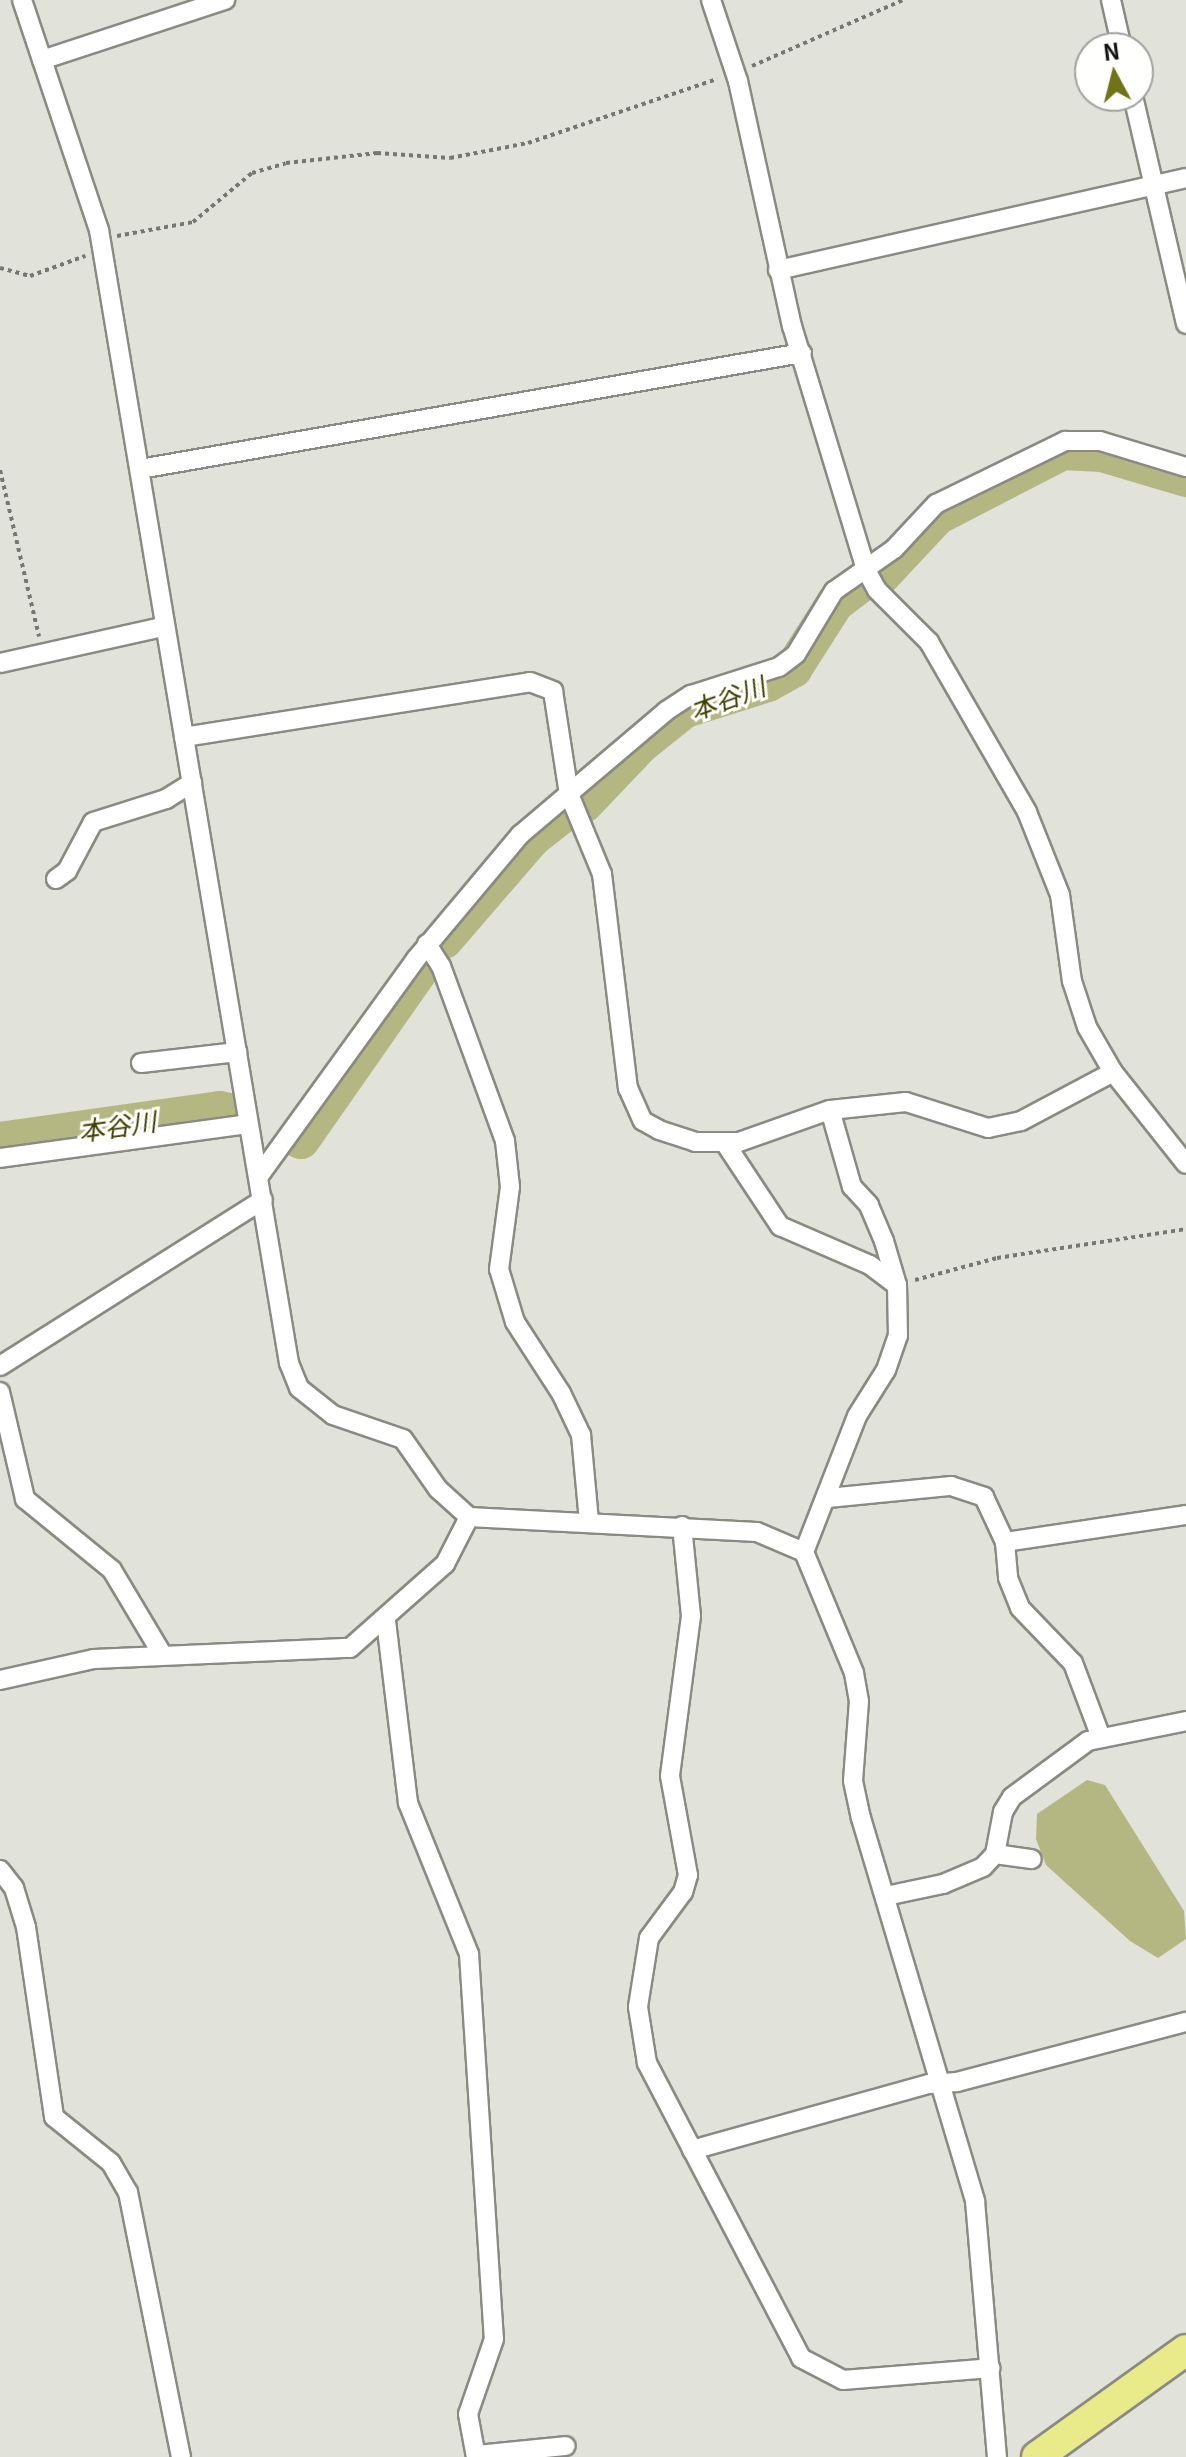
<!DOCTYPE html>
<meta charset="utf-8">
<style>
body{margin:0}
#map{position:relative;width:1186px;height:2457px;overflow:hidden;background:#e1e2da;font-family:Georgia,"Noto Sans JP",serif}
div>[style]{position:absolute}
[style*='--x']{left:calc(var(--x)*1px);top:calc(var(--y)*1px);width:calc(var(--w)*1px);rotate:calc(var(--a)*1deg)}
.water>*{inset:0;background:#b4b782}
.river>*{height:38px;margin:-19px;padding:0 19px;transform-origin:19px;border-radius:19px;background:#b4b782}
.path>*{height:4px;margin-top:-2px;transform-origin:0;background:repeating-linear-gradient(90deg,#777772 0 4px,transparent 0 8px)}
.roads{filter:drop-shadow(2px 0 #8a8a83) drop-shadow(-2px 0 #8a8a83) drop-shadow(0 2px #8a8a83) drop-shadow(0 -2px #8a8a83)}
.minor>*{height:18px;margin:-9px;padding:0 9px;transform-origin:9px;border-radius:9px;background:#fff}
.primary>*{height:30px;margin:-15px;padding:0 15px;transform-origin:15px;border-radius:15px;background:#e9eb8b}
span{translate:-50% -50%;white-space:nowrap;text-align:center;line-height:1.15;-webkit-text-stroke:6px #fffffe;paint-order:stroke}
.water-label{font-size:26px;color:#3f4000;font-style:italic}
.north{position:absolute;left:1074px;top:32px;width:80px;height:80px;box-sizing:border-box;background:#fffffe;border:2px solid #a1a19f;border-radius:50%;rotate:353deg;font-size:22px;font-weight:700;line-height:32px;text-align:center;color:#131310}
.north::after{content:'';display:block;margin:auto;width:28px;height:36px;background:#727319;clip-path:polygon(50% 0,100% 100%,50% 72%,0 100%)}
</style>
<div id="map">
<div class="water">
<div style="clip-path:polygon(1087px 1780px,1105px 1785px,1184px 1911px,1186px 1939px,1158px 1958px,1130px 1941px,1046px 1865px,1036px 1839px,1037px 1814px)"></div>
</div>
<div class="river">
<div style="--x:882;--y:575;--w:81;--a:-47"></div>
<div style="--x:937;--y:516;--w:142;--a:-27.3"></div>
<div style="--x:1063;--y:451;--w:39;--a:3"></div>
<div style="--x:1102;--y:453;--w:88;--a:16.6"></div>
<div style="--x:584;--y:804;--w:81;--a:-46.5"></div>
<div style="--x:640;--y:745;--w:58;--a:-38.7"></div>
<div style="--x:685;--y:709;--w:87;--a:-17.4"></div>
<div style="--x:768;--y:683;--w:29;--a:-29"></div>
<div style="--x:793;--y:669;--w:78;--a:-57.5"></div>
<div style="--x:835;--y:603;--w:31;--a:-37"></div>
<div style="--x:444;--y:940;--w:135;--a:-49.2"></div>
<div style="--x:532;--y:838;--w:36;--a:-38"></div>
<div style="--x:297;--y:1138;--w:4;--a:27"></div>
<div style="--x:301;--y:1140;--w:213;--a:-55.1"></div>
<div style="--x:0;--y:1141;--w:222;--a:-8"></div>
<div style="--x:220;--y:1110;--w:14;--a:12"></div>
</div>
<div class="path">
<div style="--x:752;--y:66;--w:165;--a:-23.6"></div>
<div style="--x:117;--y:236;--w:77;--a:-10.4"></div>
<div style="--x:193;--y:222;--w:77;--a:-39.7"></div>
<div style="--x:252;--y:173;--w:35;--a:-16"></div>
<div style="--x:286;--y:163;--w:92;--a:-6.3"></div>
<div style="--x:377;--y:153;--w:73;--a:3.9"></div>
<div style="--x:450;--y:158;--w:79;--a:-10.9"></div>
<div style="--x:528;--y:143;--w:200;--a:-18.7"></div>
<div style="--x:0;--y:268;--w:31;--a:15"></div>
<div style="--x:30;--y:276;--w:59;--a:-20"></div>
<div style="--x:0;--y:470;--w:171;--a:76.8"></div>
<div style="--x:915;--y:1280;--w:85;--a:-15"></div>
<div style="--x:997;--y:1258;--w:191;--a:-8.7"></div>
</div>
<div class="roads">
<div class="minor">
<div style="--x:22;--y:0;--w:243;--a:71.5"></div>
<div style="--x:99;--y:230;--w:1149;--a:80.48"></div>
<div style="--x:289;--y:1363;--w:27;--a:68"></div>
<div style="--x:299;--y:1388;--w:43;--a:38.5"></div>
<div style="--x:333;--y:1415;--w:74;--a:18.9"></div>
<div style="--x:403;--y:1439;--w:61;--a:55"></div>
<div style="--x:438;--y:1489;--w:42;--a:42.1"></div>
<div style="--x:469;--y:1517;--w:288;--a:3"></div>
<div style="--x:757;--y:1532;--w:51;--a:23.1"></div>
<div style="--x:804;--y:1552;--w:131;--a:67.5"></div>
<div style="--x:854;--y:1673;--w:28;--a:80"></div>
<div style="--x:859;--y:1701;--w:80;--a:94.3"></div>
<div style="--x:853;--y:1781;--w:38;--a:78"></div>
<div style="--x:861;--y:1818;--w:400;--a:73.4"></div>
<div style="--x:975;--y:2201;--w:257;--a:85.1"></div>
<div style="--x:711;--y:0;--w:85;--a:71.6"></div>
<div style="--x:738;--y:81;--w:251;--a:77.6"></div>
<div style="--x:792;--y:326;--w:255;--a:73.1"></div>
<div style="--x:866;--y:570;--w:23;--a:61"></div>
<div style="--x:877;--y:590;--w:74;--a:45"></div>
<div style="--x:929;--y:642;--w:196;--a:60"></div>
<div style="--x:1027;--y:812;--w:89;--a:68.3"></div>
<div style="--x:1060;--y:895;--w:87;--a:82.1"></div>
<div style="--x:1072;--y:981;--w:48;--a:71.9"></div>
<div style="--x:1087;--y:1027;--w:52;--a:60"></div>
<div style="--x:1113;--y:1072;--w:117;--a:51.6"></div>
<div style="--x:1111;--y:0;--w:49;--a:77.1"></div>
<div style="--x:42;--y:60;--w:193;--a:-18.2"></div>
<div style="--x:1133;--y:96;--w:234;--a:76.9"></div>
<div style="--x:778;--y:270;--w:418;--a:-12.7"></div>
<div style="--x:140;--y:469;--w:672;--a:-9.94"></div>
<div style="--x:0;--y:663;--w:167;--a:-12.5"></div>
<div style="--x:184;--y:737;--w:350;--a:-9"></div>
<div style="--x:530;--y:682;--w:25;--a:21"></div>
<div style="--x:553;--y:691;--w:104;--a:81.2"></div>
<div style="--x:569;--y:794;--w:87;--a:67.6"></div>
<div style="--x:602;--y:874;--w:216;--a:83.1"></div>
<div style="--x:628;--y:1088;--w:36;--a:66"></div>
<div style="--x:643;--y:1121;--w:18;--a:29"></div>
<div style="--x:659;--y:1130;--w:38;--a:18"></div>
<div style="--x:695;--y:1142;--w:44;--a:0"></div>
<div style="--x:739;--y:1142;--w:96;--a:-19.4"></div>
<div style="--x:830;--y:1110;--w:76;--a:-6"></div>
<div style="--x:906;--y:1102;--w:86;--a:17.6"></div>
<div style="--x:988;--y:1128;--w:34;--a:-12"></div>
<div style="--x:1021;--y:1121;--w:104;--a:-28"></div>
<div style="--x:56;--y:879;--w:14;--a:-36"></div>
<div style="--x:67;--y:871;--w:55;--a:-62"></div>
<div style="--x:93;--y:822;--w:77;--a:-17.5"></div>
<div style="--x:166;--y:799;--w:31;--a:-32"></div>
<div style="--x:427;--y:944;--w:26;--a:58"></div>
<div style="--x:441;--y:966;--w:186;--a:69.9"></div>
<div style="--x:505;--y:1141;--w:46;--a:83.8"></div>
<div style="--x:510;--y:1187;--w:83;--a:97.6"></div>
<div style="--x:499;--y:1269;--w:55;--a:73.2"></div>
<div style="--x:515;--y:1322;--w:85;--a:57.1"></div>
<div style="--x:561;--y:1393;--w:47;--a:64.5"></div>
<div style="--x:581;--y:1435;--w:86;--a:84.7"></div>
<div style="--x:141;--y:1063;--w:97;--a:-6.5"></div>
<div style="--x:725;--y:1143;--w:100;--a:56.5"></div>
<div style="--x:780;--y:1226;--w:98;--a:23.4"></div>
<div style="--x:870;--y:1265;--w:34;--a:37"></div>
<div style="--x:0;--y:1158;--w:250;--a:-7.8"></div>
<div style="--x:259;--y:1176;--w:268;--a:-54.1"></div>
<div style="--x:416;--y:959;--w:162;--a:-50"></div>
<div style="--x:520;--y:835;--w:192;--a:-40.3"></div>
<div style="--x:666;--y:711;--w:30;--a:-33"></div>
<div style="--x:691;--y:695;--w:92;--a:-17.7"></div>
<div style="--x:779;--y:667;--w:21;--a:-37"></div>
<div style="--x:796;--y:654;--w:74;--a:-58.9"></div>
<div style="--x:834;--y:591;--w:73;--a:-35"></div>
<div style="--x:894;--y:549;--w:62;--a:-47"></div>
<div style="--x:936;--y:504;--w:144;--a:-26"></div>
<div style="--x:1065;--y:441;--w:35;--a:0"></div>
<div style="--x:1100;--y:441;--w:90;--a:16.8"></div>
<div style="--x:0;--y:1366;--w:311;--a:-32.3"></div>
<div style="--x:0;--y:1392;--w:110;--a:76.8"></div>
<div style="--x:25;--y:1499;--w:112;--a:39.2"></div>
<div style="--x:112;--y:1570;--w:98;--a:59.2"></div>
<div style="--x:828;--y:1498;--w:124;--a:-5.6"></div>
<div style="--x:951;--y:1486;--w:35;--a:18"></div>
<div style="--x:984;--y:1497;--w:50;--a:65"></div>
<div style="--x:1005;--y:1542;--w:36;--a:85"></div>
<div style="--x:1008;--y:1578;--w:32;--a:68"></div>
<div style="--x:1020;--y:1608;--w:76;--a:46.1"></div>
<div style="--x:1073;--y:1663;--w:77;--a:69.4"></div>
<div style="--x:682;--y:1526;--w:90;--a:84.3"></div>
<div style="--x:691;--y:1616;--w:161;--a:97.5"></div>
<div style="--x:670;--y:1776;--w:101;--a:79.7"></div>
<div style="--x:688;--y:1875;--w:18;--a:106"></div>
<div style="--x:683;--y:1892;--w:57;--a:126.5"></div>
<div style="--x:649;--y:1938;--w:70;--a:99.1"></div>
<div style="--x:638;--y:2007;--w:57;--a:80.9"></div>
<div style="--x:647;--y:2063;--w:333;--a:62.4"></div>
<div style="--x:801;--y:2358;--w:47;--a:27.6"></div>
<div style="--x:843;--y:2380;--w:148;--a:-4.6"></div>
<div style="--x:1005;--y:1542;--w:183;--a:-8.5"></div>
<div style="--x:804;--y:1552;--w:146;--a:-68.7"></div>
<div style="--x:857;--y:1416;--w:54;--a:-57.8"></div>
<div style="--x:886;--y:1370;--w:36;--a:-71"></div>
<div style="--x:898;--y:1336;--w:51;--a:-91.1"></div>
<div style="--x:897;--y:1285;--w:46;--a:-106.5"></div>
<div style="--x:884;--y:1241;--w:39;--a:-113"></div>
<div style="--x:869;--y:1205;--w:25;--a:-133"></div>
<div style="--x:852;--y:1187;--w:80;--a:-105.9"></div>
<div style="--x:386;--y:1621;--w:183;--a:83.1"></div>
<div style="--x:408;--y:1803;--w:163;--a:68"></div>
<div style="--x:469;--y:1954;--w:386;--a:86.3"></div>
<div style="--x:494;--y:2339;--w:79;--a:109.1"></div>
<div style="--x:468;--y:2414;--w:44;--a:79.5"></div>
<div style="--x:0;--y:1680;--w:96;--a:-12.6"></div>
<div style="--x:94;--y:1659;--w:256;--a:-2.5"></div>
<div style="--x:350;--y:1648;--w:127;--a:-41.5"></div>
<div style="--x:445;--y:1564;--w:53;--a:-62.9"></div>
<div style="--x:995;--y:1854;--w:37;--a:8"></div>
<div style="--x:0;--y:1870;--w:23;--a:52"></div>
<div style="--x:14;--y:1888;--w:41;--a:72.9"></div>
<div style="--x:26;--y:1927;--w:192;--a:81.6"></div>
<div style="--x:54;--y:2117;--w:73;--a:38.9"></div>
<div style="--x:111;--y:2163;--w:34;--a:60"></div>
<div style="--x:128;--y:2192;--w:270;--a:78.7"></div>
<div style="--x:886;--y:1896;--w:58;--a:-11.9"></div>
<div style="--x:943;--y:1884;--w:43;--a:-23"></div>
<div style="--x:983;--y:1867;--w:18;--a:-47"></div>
<div style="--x:995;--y:1854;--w:43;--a:-79.2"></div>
<div style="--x:1003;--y:1812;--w:17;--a:-59"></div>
<div style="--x:1012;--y:1797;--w:94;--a:-36.4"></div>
<div style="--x:1088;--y:1741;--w:100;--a:-11.5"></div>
<div style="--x:692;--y:2150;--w:246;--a:-15.6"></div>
<div style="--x:929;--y:2084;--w:28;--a:-4"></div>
<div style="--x:957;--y:2082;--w:237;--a:-14.7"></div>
<div style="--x:476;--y:2455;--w:90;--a:-5.7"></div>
</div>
<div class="primary">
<div style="--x:1037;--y:2457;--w:183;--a:-35.7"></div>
</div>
</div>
<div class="water-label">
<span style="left:727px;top:697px;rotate:-20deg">本谷川</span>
<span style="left:117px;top:1125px;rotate:-8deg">本谷川</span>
</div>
<div class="north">N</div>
</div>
